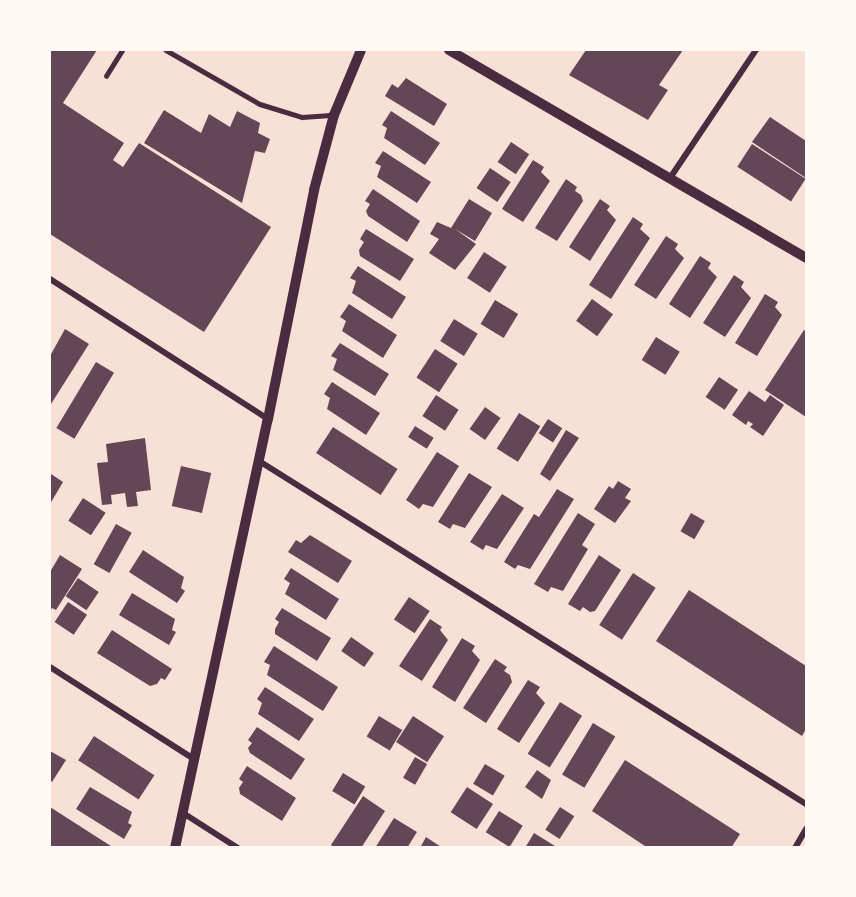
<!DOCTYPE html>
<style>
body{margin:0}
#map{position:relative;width:856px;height:897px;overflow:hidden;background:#f7e1d7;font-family:Commissioner,sans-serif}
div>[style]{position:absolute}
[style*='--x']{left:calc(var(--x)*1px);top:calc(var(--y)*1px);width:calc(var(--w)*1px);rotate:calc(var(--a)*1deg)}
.building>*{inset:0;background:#644757;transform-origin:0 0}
.service>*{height:4.5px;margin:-2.25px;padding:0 2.25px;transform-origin:2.25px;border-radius:2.25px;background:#4a2c40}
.minor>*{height:6px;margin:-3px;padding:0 3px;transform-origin:3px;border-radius:3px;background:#4a2c40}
.tertiary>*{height:10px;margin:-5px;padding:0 5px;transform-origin:5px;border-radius:5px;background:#4a2c40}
span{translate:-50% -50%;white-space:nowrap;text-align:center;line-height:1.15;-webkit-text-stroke:5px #fffaf5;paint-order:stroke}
.frame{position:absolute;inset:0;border:51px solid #fffaf5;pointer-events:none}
</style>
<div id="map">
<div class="building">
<div style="clip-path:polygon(50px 50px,97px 50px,63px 103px,124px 143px,113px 160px,123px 167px,139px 143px,271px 227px,204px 332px,50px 234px)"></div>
<div style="clip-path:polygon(586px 50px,683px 50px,659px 85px,668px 90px,648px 120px,569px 75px)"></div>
<div style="clip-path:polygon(406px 78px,447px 104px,434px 126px,385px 96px,392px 84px,398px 88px)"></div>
<div style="clip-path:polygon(164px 110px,201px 133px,209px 114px,230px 127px,237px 111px,260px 123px,258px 133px,270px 139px,265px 153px,255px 151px,242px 203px,144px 143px)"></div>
<div style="clip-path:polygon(391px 111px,440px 143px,425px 165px,384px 138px,387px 128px,382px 125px)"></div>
<div style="clip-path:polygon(770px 117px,806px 141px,806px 178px,752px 142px)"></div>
<div style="left:511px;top:142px;width:22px;height:24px;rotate:34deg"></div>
<div style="left:752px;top:144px;width:64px;height:27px;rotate:33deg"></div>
<div style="clip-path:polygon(383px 151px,431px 182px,417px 203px,377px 177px,381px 166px,375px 163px)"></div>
<div style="clip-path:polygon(533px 160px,544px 167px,541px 172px,550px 181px,523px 222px,502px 209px)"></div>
<div style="left:490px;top:168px;width:25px;height:24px;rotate:34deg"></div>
<div style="clip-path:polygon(566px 179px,577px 187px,575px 191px,581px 195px,583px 201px,557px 241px,535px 228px)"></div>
<div style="clip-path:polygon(373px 189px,420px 221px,407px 242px,368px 216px,366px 211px,370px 204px,365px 201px)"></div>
<div style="clip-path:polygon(469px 199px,492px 213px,475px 241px,455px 229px,476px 244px,455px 270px,429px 253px,439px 239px,430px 234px,437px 222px,451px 228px)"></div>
<div style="clip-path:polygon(600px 199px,610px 206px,607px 210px,616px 220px,590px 261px,569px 247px)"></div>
<div style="clip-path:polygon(633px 217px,643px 224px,640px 229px,650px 238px,611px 299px,589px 285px)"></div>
<div style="clip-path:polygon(366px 229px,414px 259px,400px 281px,360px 256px,359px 250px,364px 242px,360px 239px)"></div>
<div style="clip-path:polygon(666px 236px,678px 244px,675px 249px,684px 258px,656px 299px,634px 285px)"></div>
<div style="left:484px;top:252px;width:27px;height:31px;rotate:33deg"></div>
<div style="clip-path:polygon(700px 256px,711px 263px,708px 268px,717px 277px,690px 318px,669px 304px)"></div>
<div style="clip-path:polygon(358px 266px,406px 297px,392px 319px,352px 293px,356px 281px,350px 278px)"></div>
<div style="clip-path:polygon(734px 275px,744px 282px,741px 287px,751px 298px,725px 337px,703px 323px)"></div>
<div style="clip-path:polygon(765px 294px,778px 302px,775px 307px,782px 315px,757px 356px,735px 343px)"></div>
<div style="left:592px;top:299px;width:26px;height:27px;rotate:36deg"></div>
<div style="left:495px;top:300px;width:27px;height:28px;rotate:31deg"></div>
<div style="clip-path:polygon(349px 304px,397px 335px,383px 358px,342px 331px,346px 321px,340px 317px)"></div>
<div style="left:454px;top:319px;width:28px;height:26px;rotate:32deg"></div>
<div style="clip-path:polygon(65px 329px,89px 344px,51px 404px,50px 356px)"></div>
<div style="clip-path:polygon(804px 330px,806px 331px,806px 417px,765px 390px)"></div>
<div style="left:656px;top:337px;width:28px;height:27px;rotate:32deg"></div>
<div style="clip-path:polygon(340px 343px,389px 374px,375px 396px,333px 370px,337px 359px,331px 356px)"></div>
<div style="left:435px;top:349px;width:27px;height:34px;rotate:33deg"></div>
<div style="left:96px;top:362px;width:21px;height:77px;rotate:31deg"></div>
<div style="left:719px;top:377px;width:23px;height:24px;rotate:34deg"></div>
<div style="clip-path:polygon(332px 382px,380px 413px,366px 435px,327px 409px,330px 398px,324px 394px)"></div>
<div style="clip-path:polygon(749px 391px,765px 402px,770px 395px,784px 405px,763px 436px,750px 427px,753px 424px,748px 421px,746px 425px,732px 415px)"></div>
<div style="left:436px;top:395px;width:27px;height:25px;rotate:33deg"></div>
<div style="left:485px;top:407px;width:19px;height:27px;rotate:35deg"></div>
<div style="left:519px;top:413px;width:25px;height:42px;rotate:32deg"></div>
<div style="left:548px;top:419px;width:17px;height:17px;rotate:33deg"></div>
<div style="left:415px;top:426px;width:22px;height:13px;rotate:32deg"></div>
<div style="left:333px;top:427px;width:77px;height:31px;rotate:33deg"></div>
<div style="clip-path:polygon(566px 430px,579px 438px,550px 481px,540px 474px)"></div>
<div style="clip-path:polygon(145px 438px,151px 490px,136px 492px,138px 506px,127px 507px,125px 493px,111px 495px,112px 504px,102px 505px,97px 463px,108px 462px,106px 444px)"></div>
<div style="clip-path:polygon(437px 452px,459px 466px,433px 507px,423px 504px,419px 509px,406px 500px)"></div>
<div style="left:181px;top:466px;width:31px;height:41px;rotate:13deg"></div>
<div style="clip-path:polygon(469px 473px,492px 487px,465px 528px,453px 524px,450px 529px,438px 522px)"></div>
<div style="clip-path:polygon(51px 474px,63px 482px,50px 504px,50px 476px)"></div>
<div style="clip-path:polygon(618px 481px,631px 489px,625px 498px,631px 501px,615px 523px,594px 509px,609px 486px,613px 489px)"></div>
<div style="clip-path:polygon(557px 489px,574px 499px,530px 569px,518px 565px,515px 569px,504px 562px,534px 514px,539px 517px)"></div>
<div style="clip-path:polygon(502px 494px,524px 508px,497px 549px,486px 545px,483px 550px,470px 542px)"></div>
<div style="left:83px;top:498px;width:27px;height:27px;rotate:33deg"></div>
<div style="clip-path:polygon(578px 513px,595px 524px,582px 545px,588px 549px,563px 591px,551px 587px,548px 592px,534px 584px)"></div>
<div style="left:691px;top:513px;width:16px;height:21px;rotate:30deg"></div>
<div style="left:116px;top:524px;width:18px;height:46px;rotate:29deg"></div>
<div style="clip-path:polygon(310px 535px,352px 561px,338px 583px,288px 552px,296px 540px,301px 543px)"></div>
<div style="clip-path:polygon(143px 550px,184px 577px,181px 588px,185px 591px,177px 603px,129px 572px)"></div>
<div style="clip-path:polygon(60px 555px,82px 569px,56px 610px,52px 608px,50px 611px,50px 572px)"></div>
<div style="clip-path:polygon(599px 555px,621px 570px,595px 611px,590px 612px,583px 607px,580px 611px,568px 604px)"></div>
<div style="clip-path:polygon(291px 568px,339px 599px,326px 620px,285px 594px,290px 583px,284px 579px)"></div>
<div style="left:633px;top:573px;width:27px;height:62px;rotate:33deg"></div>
<div style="left:78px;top:578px;width:25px;height:22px;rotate:34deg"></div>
<div style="clip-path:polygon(689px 590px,806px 666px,806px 729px,802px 736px,656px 641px)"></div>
<div style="clip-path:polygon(132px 593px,175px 619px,172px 630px,176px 632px,169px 645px,119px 615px)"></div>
<div style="left:409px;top:597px;width:25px;height:27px;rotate:34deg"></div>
<div style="left:68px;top:602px;width:23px;height:24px;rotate:34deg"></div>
<div style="clip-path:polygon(282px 608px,331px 638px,317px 661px,275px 634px,275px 629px,279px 622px,275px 619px)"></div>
<div style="clip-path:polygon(430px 619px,442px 627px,440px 630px,448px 640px,422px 681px,399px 666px)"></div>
<div style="clip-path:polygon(112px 630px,172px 669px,165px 680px,161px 678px,157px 684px,150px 686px,97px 653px)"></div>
<div style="left:351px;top:637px;width:28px;height:17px;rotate:35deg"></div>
<div style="clip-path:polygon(462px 638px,475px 646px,472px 651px,480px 660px,455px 702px,432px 687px)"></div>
<div style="clip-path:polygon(274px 646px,338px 687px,323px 711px,267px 675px,270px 665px,264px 662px)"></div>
<div style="clip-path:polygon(495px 659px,507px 667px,504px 671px,510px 675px,512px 682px,486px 723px,463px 708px)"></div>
<div style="clip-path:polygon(528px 680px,540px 687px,536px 693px,545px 703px,519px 743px,497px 729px)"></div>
<div style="clip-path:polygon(265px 687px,314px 719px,299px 741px,258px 714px,262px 703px,257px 699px)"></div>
<div style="left:560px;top:702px;width:26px;height:61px;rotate:32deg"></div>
<div style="left:379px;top:716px;width:27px;height:24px;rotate:31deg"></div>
<div style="left:413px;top:716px;width:37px;height:31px;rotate:33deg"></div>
<div style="left:593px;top:723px;width:26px;height:60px;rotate:31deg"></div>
<div style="clip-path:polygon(257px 727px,305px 759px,291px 780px,250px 753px,248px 748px,252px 743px,248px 740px)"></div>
<div style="left:94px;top:736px;width:72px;height:29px;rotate:33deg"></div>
<div style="clip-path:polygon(50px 751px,66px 760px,52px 782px,50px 780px)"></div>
<div style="left:415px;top:757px;width:14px;height:24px;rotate:30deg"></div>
<div style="clip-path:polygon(625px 760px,740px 834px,731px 848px,648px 848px,592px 811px)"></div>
<div style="left:485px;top:764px;width:23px;height:23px;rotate:31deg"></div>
<div style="clip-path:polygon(247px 766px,296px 798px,282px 821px,240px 794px,239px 788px,243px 782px,239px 779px)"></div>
<div style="clip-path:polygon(537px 770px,551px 780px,542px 799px,525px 787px)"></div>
<div style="left:343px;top:773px;width:26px;height:21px;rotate:31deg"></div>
<div style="clip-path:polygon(90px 787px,132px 812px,128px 823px,132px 825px,124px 839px,76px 809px)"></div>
<div style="left:467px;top:787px;width:31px;height:30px;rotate:33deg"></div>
<div style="clip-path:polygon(363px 796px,385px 811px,361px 848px,335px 848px,331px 845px)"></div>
<div style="clip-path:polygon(50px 807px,114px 848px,50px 848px)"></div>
<div style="left:560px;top:807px;width:17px;height:27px;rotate:33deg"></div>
<div style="left:499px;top:811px;width:28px;height:25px;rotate:32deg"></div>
<div style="clip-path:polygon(394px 818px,417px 832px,407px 848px,375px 848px)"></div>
<div style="clip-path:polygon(534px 833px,555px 846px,554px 848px,525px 848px)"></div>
<div style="clip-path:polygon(426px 837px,435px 843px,443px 848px,420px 848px)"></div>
</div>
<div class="service">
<div style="--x:166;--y:50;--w:108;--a:29.9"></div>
<div style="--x:260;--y:104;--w:44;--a:17.2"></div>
<div style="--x:302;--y:117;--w:32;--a:-4"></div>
<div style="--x:106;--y:76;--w:31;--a:-58"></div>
</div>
<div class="minor">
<div style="--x:670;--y:178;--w:154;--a:-56.1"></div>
<div style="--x:50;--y:279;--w:259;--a:32.7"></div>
<div style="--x:259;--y:461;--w:646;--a:32.09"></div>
<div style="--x:50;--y:667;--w:171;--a:32.6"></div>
<div style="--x:183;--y:813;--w:65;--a:32.5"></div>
<div style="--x:795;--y:848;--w:22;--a:-60"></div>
</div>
<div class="tertiary">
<div style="--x:449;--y:50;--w:413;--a:30.2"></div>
<div style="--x:175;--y:848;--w:439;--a:-77.8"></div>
<div style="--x:268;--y:419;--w:234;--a:-78.6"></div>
<div style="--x:314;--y:190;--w:78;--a:-75.1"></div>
<div style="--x:334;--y:115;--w:70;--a:-67.4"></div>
</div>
<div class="frame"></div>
</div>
